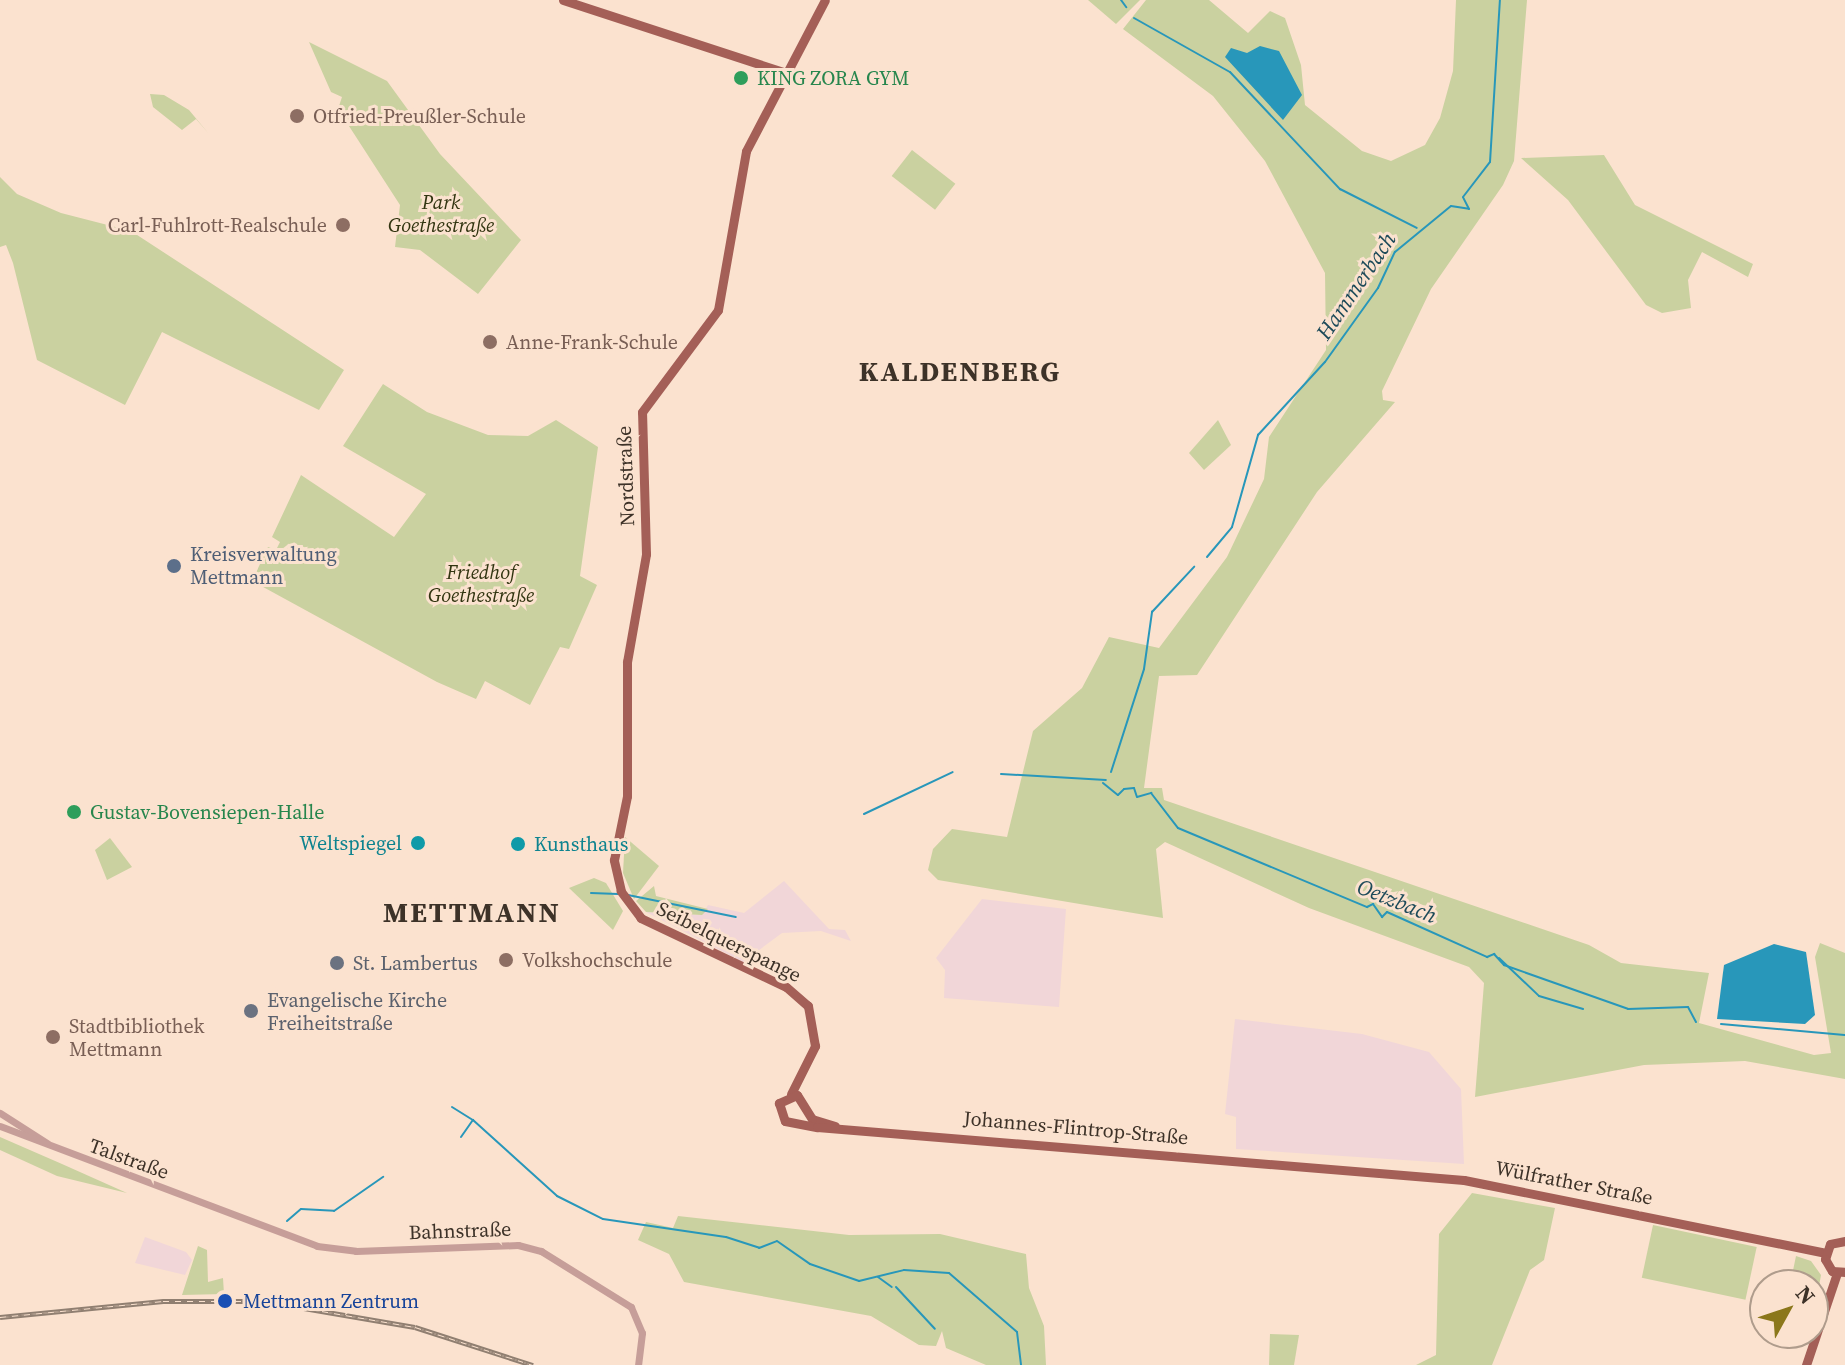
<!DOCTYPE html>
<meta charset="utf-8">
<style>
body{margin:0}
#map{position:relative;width:1845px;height:1365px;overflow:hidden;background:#fbe2cf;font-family:"Source Serif 4",serif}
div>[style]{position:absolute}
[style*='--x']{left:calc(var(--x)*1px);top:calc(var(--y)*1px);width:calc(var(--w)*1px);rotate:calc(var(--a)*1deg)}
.industrial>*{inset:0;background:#f1d6d8}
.green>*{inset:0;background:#cad1a0;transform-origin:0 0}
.water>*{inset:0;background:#2897ba}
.stream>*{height:2px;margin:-1px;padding:0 1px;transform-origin:1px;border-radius:1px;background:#2897ba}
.minor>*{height:7px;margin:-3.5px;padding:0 3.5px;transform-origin:3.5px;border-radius:3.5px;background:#c69e99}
.major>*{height:9px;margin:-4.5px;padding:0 4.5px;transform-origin:4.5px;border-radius:4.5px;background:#a45f57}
.rail>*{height:5px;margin-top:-2.5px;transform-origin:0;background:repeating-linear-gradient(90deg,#fbe2cf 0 6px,#907f71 0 12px);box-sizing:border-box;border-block:2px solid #907f71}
.dots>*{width:22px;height:22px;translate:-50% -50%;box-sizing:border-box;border:4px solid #fbe2cf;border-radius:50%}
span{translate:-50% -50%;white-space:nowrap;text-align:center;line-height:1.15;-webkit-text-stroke:6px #fbe2cf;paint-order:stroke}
.leisure-label{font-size:20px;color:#27864d}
.left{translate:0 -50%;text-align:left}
.education-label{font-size:20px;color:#785e54}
.right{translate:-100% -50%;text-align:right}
.park-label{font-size:20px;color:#313410;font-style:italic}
.street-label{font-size:20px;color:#3d3228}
.service-label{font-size:20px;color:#4e5e75}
.culture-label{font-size:20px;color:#0d838f}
.worship-label{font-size:20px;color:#5b616d}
.transit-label{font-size:20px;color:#164399}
.water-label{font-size:22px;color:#1d4a59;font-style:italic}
.district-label{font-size:28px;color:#3d3228;font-weight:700;letter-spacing:2px}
.north{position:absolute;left:1749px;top:1269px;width:80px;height:80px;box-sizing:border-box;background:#fbe2cf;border:2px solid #af9c8c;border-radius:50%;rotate:50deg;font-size:22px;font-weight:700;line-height:32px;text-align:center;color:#3d3228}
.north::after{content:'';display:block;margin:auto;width:28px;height:36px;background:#8b771b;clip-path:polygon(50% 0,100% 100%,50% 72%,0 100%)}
</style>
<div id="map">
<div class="industrial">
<div style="clip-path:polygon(784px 881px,829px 929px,845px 930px,851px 941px,821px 931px,782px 933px,743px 962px,646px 912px,702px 915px,708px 905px,744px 913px)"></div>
<div style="clip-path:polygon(982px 899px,1066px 909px,1059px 1007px,944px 998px,945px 970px,936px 958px)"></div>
<div style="clip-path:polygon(1235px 1019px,1362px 1034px,1429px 1052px,1461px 1089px,1464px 1164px,1236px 1149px,1236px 1117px,1225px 1114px)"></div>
<div style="clip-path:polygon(145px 1237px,186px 1252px,192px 1260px,185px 1275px,135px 1263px)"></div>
</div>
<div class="green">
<div style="clip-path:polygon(1088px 0,1140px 0,1116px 24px)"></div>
<div style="clip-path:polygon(1146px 0,1209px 0,1248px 33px,1270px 11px,1285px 18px,1301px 65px,1305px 105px,1362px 151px,1391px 161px,1425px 145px,1440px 118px,1453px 71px,1456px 0,1527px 0,1514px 161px,1503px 185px,1431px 289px,1382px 391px,1383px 400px,1395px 402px,1317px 492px,1197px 675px,1159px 676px,1144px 788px,1162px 788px,1164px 800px,1589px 945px,1621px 963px,1709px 973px,1699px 1023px,1814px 1055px,1831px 1053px,1815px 957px,1820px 943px,1845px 953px,1845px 1079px,1745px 1061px,1644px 1065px,1475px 1097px,1484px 983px,1469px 967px,1309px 908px,1165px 842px,1156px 849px,1163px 918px,938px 880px,928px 870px,933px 849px,952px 829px,1007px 837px,1033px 731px,1082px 688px,1109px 637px,1159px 648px,1227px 557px,1264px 479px,1269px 437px,1326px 350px,1325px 273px,1265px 161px,1213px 96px,1123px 29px)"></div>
<div style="clip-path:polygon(309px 42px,387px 81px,440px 154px,521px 240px,478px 294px,420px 250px,395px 247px,400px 205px,338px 109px,342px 97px,331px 92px)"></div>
<div style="clip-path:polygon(150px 94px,164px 95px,189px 110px,209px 134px,196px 119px,182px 130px,153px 107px)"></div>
<div style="left:912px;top:150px;width:55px;height:33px;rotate:38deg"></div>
<div style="clip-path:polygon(1604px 155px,1635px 205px,1753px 264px,1748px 277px,1702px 252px,1688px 280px,1691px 308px,1662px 313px,1646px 305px,1568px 200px,1521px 158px)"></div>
<div style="clip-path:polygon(0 177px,17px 194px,61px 213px,131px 231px,344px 370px,319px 410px,162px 332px,125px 405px,37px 360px,13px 263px,6px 245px,0 247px)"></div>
<div style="clip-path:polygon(383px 384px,427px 412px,488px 435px,528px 436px,556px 420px,598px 447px,580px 576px,597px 585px,569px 649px,560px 647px,530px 705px,485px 681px,476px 699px,437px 682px,252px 581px,268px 547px,276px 550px,280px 542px,272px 537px,301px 475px,394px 537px,426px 494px,343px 446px)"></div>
<div style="clip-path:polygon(1218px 420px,1231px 445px,1204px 470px,1189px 453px)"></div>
<div style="clip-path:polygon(625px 837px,659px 866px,634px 899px,623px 873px)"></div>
<div style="clip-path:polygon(110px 838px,132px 867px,107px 880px,95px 850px)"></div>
<div style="clip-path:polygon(594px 878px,606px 883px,623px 911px,613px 930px,569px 888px)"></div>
<div style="clip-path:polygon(654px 886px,656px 896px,708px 909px,702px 915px,646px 912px,636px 901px)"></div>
<div style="clip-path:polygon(0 1137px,62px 1164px,127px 1193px,57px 1176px,0 1150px)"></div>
<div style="clip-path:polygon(1472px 1193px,1555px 1208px,1544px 1260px,1530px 1270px,1492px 1365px,1416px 1365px,1436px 1355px,1439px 1234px)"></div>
<div style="clip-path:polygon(678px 1216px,849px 1235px,940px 1234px,1026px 1254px,1029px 1288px,1044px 1326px,1046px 1365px,986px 1365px,946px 1348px,942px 1331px,936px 1346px,919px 1345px,871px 1316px,684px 1282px,669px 1254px,638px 1240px,646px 1222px,673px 1228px)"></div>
<div style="left:1653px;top:1225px;width:106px;height:54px;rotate:12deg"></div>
<div style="clip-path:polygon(198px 1246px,207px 1250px,208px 1282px,223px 1278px,224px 1294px,182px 1295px)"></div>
<div style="clip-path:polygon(1796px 1256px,1811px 1261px,1821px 1275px,1813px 1320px,1813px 1285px,1790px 1285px)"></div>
<div style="clip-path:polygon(1270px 1334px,1299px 1335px,1294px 1365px,1269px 1365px)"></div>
</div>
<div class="water">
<div style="clip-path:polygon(1260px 46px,1279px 51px,1302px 95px,1283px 120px,1225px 57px,1231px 48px,1247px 53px)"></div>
<div style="clip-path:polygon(1774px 944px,1806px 952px,1815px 1015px,1805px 1024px,1717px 1019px,1724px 965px)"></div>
</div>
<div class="stream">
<div style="--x:1121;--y:0;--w:9;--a:54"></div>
<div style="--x:1134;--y:18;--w:110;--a:29.4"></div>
<div style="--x:1230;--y:72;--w:161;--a:46.8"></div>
<div style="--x:1340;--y:189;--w:86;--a:26.9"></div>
<div style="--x:1207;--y:557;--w:39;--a:-50"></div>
<div style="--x:1232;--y:527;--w:96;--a:-74.2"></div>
<div style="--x:1258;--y:435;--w:99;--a:-47.5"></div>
<div style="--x:1325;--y:362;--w:91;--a:-54.4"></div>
<div style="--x:1378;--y:288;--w:40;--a:-65"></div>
<div style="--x:1395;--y:252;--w:72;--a:-39.4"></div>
<div style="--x:1451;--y:206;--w:18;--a:9"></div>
<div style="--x:1469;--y:209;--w:13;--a:-117"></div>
<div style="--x:1463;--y:197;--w:44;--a:-52.4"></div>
<div style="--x:1490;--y:162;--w:162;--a:-86.5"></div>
<div style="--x:1111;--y:772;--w:108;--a:-72.2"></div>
<div style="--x:1144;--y:669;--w:58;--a:-82"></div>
<div style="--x:1152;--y:612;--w:62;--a:-47"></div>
<div style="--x:1001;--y:774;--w:105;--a:3.3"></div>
<div style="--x:1103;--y:783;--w:19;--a:39"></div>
<div style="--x:1118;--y:795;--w:8;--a:-45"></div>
<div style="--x:1124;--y:789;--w:10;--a:-6"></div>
<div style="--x:1134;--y:788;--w:9;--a:72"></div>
<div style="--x:1137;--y:797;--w:15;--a:-16"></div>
<div style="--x:1151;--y:793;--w:44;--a:52.4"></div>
<div style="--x:1178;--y:828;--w:205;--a:22.7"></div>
<div style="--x:1367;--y:907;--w:7;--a:-27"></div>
<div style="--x:1373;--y:904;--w:16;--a:55"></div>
<div style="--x:1382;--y:917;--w:7;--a:-45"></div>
<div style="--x:1387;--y:912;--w:110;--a:24.2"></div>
<div style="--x:1487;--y:957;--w:8;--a:-23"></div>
<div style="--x:1494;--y:954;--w:15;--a:48"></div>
<div style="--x:1504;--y:965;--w:132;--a:19.5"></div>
<div style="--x:1628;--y:1009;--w:60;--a:-1.9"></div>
<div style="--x:1688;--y:1007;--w:17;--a:62"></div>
<div style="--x:864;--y:814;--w:98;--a:-25.3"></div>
<div style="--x:591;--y:893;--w:27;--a:2"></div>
<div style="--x:628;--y:895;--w:110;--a:11.5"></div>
<div style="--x:1499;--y:958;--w:55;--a:43.5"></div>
<div style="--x:1539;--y:996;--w:46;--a:16.5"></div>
<div style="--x:1721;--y:1024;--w:124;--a:5.1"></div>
<div style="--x:452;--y:1107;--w:25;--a:32"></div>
<div style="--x:461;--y:1137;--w:21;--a:-55"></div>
<div style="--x:473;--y:1120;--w:113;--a:42.1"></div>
<div style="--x:557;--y:1196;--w:51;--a:26.6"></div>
<div style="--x:603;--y:1219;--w:124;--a:8.3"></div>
<div style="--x:726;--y:1237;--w:35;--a:18"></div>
<div style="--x:759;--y:1248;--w:19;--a:-21"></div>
<div style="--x:777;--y:1241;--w:40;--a:34.9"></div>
<div style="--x:810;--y:1264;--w:52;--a:19.1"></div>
<div style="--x:859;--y:1281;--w:46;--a:-13.7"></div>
<div style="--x:904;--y:1270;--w:45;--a:3.8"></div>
<div style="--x:949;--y:1273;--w:90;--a:40.9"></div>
<div style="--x:1017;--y:1332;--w:33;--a:83"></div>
<div style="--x:287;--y:1221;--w:18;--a:-41"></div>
<div style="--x:301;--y:1209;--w:33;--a:3"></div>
<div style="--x:334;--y:1211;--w:60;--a:-34.8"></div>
<div style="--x:878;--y:1277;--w:17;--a:36"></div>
<div style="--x:896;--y:1287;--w:57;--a:47.1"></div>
</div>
<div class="minor">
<div style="--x:0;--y:1113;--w:56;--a:32.6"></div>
<div style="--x:0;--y:1126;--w:339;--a:20.7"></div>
<div style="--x:317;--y:1246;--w:39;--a:7"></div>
<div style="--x:356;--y:1251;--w:162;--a:-2.1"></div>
<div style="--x:518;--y:1245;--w:24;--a:15"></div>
<div style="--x:541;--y:1251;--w:106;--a:31.9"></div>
<div style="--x:631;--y:1307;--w:28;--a:67"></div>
<div style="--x:642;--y:1333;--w:32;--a:97"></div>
</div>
<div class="major">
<div style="--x:563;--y:0;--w:231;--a:18.1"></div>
<div style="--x:791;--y:1094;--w:54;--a:-63.4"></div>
<div style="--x:815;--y:1046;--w:41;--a:-99.9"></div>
<div style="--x:808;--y:1006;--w:29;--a:-139"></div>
<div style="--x:786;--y:987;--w:161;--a:-154.6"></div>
<div style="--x:641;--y:918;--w:34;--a:-127"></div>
<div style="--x:621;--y:891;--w:32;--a:-103"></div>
<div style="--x:614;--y:860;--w:65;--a:-78.5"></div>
<div style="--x:627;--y:796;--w:134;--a:-90"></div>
<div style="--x:627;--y:662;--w:110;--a:-80"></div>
<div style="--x:646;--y:554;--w:142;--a:-91.6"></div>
<div style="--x:642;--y:412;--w:127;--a:-53.3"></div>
<div style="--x:718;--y:310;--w:161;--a:-80"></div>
<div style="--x:746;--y:151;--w:170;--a:-62.4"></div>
<div style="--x:835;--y:1126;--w:24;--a:-163"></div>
<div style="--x:812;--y:1119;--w:28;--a:-122"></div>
<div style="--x:797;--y:1095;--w:20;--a:156"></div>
<div style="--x:779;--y:1103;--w:19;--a:72"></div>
<div style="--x:785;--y:1121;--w:33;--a:11"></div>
<div style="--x:817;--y:1127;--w:649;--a:4.68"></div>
<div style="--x:1464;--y:1180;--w:368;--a:11.4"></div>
<div style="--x:1845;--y:1241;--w:15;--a:169"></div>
<div style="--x:1830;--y:1244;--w:16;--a:108"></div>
<div style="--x:1825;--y:1259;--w:14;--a:60"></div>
<div style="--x:1832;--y:1271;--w:13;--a:4"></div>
<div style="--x:1806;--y:1365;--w:97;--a:-71.4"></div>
</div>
<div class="rail">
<div style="--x:0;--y:1317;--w:164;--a:-5.6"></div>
<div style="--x:163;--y:1301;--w:100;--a:0"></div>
<div style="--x:263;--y:1301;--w:154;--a:9.7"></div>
<div style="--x:415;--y:1327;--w:124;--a:17.9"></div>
</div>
<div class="dots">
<div style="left:741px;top:78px;background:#2e9e5b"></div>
<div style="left:297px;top:116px;background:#8d6e63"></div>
<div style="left:343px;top:225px;background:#8d6e63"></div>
<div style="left:490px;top:342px;background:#8d6e63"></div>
<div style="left:174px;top:566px;background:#5c6f8a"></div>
<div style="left:74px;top:812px;background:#2e9e5b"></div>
<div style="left:418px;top:843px;background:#0f9aa8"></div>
<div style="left:518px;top:844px;background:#0f9aa8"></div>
<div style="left:506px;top:960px;background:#8d6e63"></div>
<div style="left:337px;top:963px;background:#6b7280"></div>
<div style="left:251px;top:1011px;background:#6b7280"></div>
<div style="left:53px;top:1037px;background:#8d6e63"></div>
<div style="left:225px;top:1301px;background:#1a4fb4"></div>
</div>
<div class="leisure-label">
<span class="left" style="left:757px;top:78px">KING ZORA GYM</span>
<span class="left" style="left:90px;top:812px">Gustav-Bovensiepen-Halle</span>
</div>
<div class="education-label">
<span class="left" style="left:313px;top:116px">Otfried-Preußler-Schule</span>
<span class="right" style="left:327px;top:225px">Carl-Fuhlrott-Realschule</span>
<span class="left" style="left:506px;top:342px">Anne-Frank-Schule</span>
<span class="left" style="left:522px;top:960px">Volkshochschule</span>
<span class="left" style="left:69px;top:1038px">Stadtbibliothek<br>Mettmann</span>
</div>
<div class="park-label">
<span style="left:441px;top:214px">Park<br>Goethestraße</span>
<span style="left:481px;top:584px">Friedhof<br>Goethestraße</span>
</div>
<div class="street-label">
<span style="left:626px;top:476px;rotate:-92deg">Nordstraße</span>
<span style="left:729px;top:942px;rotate:26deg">Seibelquerspange</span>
<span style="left:1076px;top:1128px;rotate:5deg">Johannes-Flintrop-Straße</span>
<span style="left:129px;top:1159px;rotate:20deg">Talstraße</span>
<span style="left:1574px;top:1183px;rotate:11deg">Wülfrather Straße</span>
<span style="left:460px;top:1231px;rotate:-2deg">Bahnstraße</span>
</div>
<div class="service-label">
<span class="left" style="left:190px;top:566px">Kreisverwaltung<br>Mettmann</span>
</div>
<div class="culture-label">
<span class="right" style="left:402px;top:843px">Weltspiegel</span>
<span class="left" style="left:534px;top:844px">Kunsthaus</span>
</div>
<div class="worship-label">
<span class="left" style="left:353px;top:963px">St. Lambertus</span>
<span class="left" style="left:267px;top:1012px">Evangelische Kirche<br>Freiheitstraße</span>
</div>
<div class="transit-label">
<span class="left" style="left:243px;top:1301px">Mettmann Zentrum</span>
</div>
<div class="water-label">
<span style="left:1356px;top:286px;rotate:-56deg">Hammerbach</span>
<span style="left:1397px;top:901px;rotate:22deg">Oetzbach</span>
</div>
<div class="district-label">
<span style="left:960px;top:371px">KALDENBERG</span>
<span style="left:472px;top:912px">METTMANN</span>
</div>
<div class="north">N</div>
</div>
